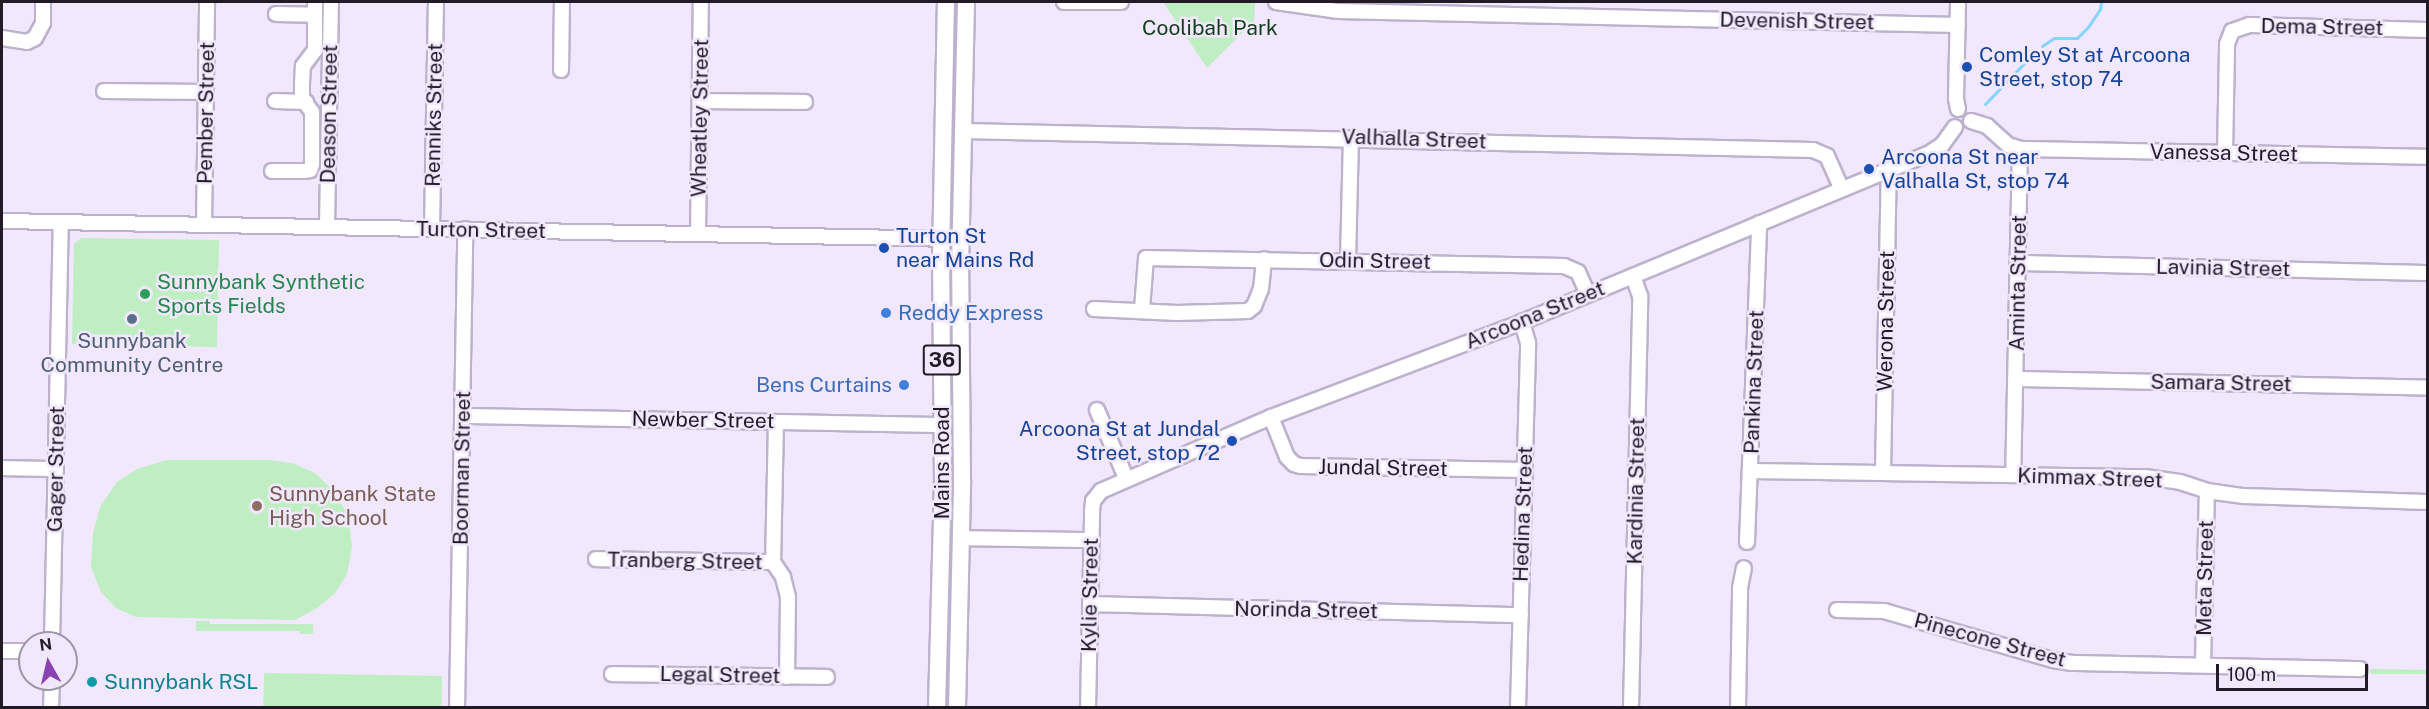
<!DOCTYPE html>
<style>
body{margin:0}
#map{position:relative;width:2429px;height:709px;overflow:hidden;background:#f1e8fe;font-family:"Public Sans",sans-serif}
div>[style]{position:absolute}
[style*='--x']{left:calc(var(--x)*1px);top:calc(var(--y)*1px);width:calc(var(--w)*1px);rotate:calc(var(--a)*1deg)}
.green>*{inset:0;background:#beeec1;transform-origin:0 0}
.stream>*{height:3px;margin:-1.5px;padding:0 1.5px;transform-origin:1.5px;border-radius:1.5px;background:#85d4fd}
.roads{filter:drop-shadow(2px 0 #bdb2cd) drop-shadow(-2px 0 #bdb2cd) drop-shadow(0 2px #bdb2cd) drop-shadow(0 -2px #bdb2cd)}
.minor>*{height:14px;margin:-7px;padding:0 7px;transform-origin:7px;border-radius:7px;background:#fff}
.major>*{height:16px;margin:-8px;padding:0 8px;transform-origin:8px;border-radius:8px;background:#fff}
.dots>*{width:16px;height:16px;translate:-50% -50%;box-sizing:border-box;border:3px solid #f1e8fe;border-radius:50%}
span{translate:-50% -50%;white-space:nowrap;text-align:center;line-height:1.15;-webkit-text-stroke:5px #f1e8fe;paint-order:stroke}
.shield-label span{padding:2px 4px;background:#f1e8fe;border:2px solid;border-radius:4px;-webkit-text-stroke-width:0}
.shield-label{font-size:20px;color:#201b25;font-weight:700}
.street-label{font-size:21px;color:#201b25}
.park-label{font-size:21px;color:#133d19}
.transit-label{font-size:21px;color:#164399}
.left{translate:0 -50%;text-align:left}
.right{translate:-100% -50%;text-align:right}
.leisure-label{font-size:21px;color:#27864d}
.shop-label{font-size:21px;color:#366cbe}
.service-label{font-size:21px;color:#4e5e75}
.education-label{font-size:21px;color:#785e54}
.culture-label{font-size:21px;color:#0d838f}
.frame{position:absolute;inset:0;border:3px solid #201b25;pointer-events:none}
.north{position:absolute;left:18px;top:631px;width:60px;height:60px;box-sizing:border-box;background:#f1e8fe;border:2px solid #9d96a7;border-radius:50%;rotate:352deg;font-size:16px;font-weight:700;line-height:24px;text-align:center;color:#201b25}
.north::after{content:'';display:block;margin:auto;width:21px;height:27px;background:#8941b4;clip-path:polygon(50% 0,100% 100%,50% 72%,0 100%)}
.scale{position:absolute;left:2216px;top:664px;width:152px;height:27px;box-sizing:border-box;border:3px solid #201b25;border-top:0;padding-left:8px;font-size:18px;line-height:21px;white-space:nowrap;color:#201b25;-webkit-text-stroke:4px #f1e8fe;paint-order:stroke}
</style>
<div id="map">
<div class="green">
<div style="clip-path:polygon(1163px 2px,1255px 2px,1254px 21px,1207px 68px)"></div>
<div style="clip-path:polygon(81px 238px,219px 240px,217px 347px,72px 344px,74px 244px)"></div>
<div style="clip-path:polygon(166px 460px,267px 460px,292px 463px,315px 473px,334px 491px,348px 515px,352px 547px,347px 574px,335px 593px,317px 608px,295px 620px,136px 617px,116px 608px,101px 592px,91px 567px,93px 533px,100px 507px,117px 482px,137px 469px)"></div>
<div style="clip-path:polygon(196px 621px,209px 621px,210px 624px,313px 624px,313px 634px,300px 634px,300px 631px,196px 631px)"></div>
<div style="clip-path:polygon(2370px 669px,2427px 670px,2427px 674px,2370px 674px)"></div>
<div style="left:264px;top:673px;width:178px;height:34px;rotate:1deg"></div>
</div>
<div class="stream">
<div style="--x:2042;--y:46;--w:14;--a:-34"></div>
<div style="--x:2054;--y:38;--w:23;--a:0"></div>
<div style="--x:2077;--y:38;--w:16;--a:-45"></div>
<div style="--x:2088;--y:27;--w:22;--a:-56"></div>
<div style="--x:2100;--y:9;--w:7;--a:-82"></div>
<div style="--x:1985;--y:104;--w:69;--a:-46.2"></div>
</div>
<div class="roads">
<div class="minor">
<div style="--x:1064;--y:2;--w:57;--a:0"></div>
<div style="--x:1276;--y:2;--w:63;--a:8.3"></div>
<div style="--x:1338;--y:11;--w:620;--a:1.29"></div>
<div style="--x:276;--y:14;--w:39;--a:1"></div>
<div style="--x:2;--y:38;--w:25;--a:9"></div>
<div style="--x:27;--y:42;--w:9;--a:-27"></div>
<div style="--x:35;--y:38;--w:17;--a:-62"></div>
<div style="--x:43;--y:23;--w:21;--a:-90"></div>
<div style="--x:561;--y:70;--w:68;--a:-89.2"></div>
<div style="--x:104;--y:91;--w:102;--a:0.6"></div>
<div style="--x:275;--y:101;--w:31;--a:2"></div>
<div style="--x:700;--y:101;--w:105;--a:0.5"></div>
<div style="--x:1958;--y:109;--w:10;--a:-101"></div>
<div style="--x:1956;--y:99;--w:97;--a:-88.8"></div>
<div style="--x:1971;--y:121;--w:17;--a:17"></div>
<div style="--x:1987;--y:126;--w:28;--a:42"></div>
<div style="--x:2008;--y:145;--w:13;--a:18"></div>
<div style="--x:2020;--y:149;--w:326;--a:91.2"></div>
<div style="--x:963;--y:131;--w:850;--a:1.28"></div>
<div style="--x:1813;--y:150;--w:15;--a:23"></div>
<div style="--x:1827;--y:156;--w:36;--a:66"></div>
<div style="--x:2020;--y:149;--w:408;--a:1.1"></div>
<div style="--x:2225;--y:153;--w:109;--a:-88.9"></div>
<div style="--x:2227;--y:44;--w:14;--a:-69"></div>
<div style="--x:2232;--y:31;--w:18;--a:-19"></div>
<div style="--x:2249;--y:25;--w:179;--a:1.6"></div>
<div style="--x:272;--y:171;--w:33;--a:0"></div>
<div style="--x:305;--y:171;--w:5;--a:-11"></div>
<div style="--x:310;--y:170;--w:6;--a:-72"></div>
<div style="--x:312;--y:164;--w:52;--a:-90"></div>
<div style="--x:312;--y:112;--w:17;--a:-126"></div>
<div style="--x:302;--y:98;--w:15;--a:-90"></div>
<div style="--x:302;--y:83;--w:17;--a:-87"></div>
<div style="--x:303;--y:66;--w:20;--a:-53"></div>
<div style="--x:315;--y:50;--w:48;--a:-90"></div>
<div style="--x:2;--y:221;--w:959;--a:1.08"></div>
<div style="--x:204;--y:224;--w:222;--a:-89.2"></div>
<div style="--x:327;--y:227;--w:225;--a:-89"></div>
<div style="--x:432;--y:228;--w:226;--a:-89"></div>
<div style="--x:698;--y:234;--w:232;--a:-89.3"></div>
<div style="--x:1348;--y:260;--w:122;--a:-88.6"></div>
<div style="--x:2019;--y:263;--w:409;--a:1.4"></div>
<div style="--x:1094;--y:309;--w:83;--a:2.8"></div>
<div style="--x:1177;--y:313;--w:71;--a:-1.6"></div>
<div style="--x:1248;--y:311;--w:8;--a:-40"></div>
<div style="--x:1254;--y:306;--w:18;--a:-68"></div>
<div style="--x:1261;--y:289;--w:30;--a:-84"></div>
<div style="--x:1142;--y:309;--w:51;--a:-85.5"></div>
<div style="--x:1146;--y:258;--w:418;--a:1.1"></div>
<div style="--x:1564;--y:266;--w:15;--a:23"></div>
<div style="--x:1578;--y:272;--w:24;--a:66"></div>
<div style="--x:2015;--y:379;--w:413;--a:1.2"></div>
<div style="--x:1097;--y:410;--w:74;--a:66.9"></div>
<div style="--x:463;--y:416;--w:479;--a:1.1"></div>
<div style="--x:1271;--y:417;--w:43;--a:68.2"></div>
<div style="--x:1287;--y:457;--w:10;--a:45"></div>
<div style="--x:1294;--y:464;--w:6;--a:18"></div>
<div style="--x:1300;--y:466;--w:225;--a:1"></div>
<div style="--x:776;--y:422;--w:140;--a:91.2"></div>
<div style="--x:773;--y:562;--w:18;--a:56"></div>
<div style="--x:783;--y:577;--w:21;--a:76"></div>
<div style="--x:788;--y:597;--w:80;--a:90.7"></div>
<div style="--x:2;--y:468;--w:54;--a:1.1"></div>
<div style="--x:1751;--y:471;--w:394;--a:0.9"></div>
<div style="--x:2145;--y:477;--w:35;--a:8"></div>
<div style="--x:2180;--y:482;--w:28;--a:18"></div>
<div style="--x:2207;--y:491;--w:37;--a:8"></div>
<div style="--x:2244;--y:496;--w:184;--a:1.9"></div>
<div style="--x:1883;--y:472;--w:302;--a:-88.9"></div>
<div style="--x:961;--y:538;--w:131;--a:0.9"></div>
<div style="--x:1747;--y:542;--w:319;--a:-87.8"></div>
<div style="--x:596;--y:559;--w:177;--a:1"></div>
<div style="--x:1090;--y:604;--w:431;--a:1.5"></div>
<div style="--x:1837;--y:610;--w:47;--a:1.2"></div>
<div style="--x:1884;--y:611;--w:176;--a:16.2"></div>
<div style="--x:2053;--y:660;--w:19;--a:9"></div>
<div style="--x:2072;--y:663;--w:288;--a:1.2"></div>
<div style="--x:52;--y:643;--w:421;--a:-88.8"></div>
<div style="--x:2;--y:651;--w:28;--a:0"></div>
<div style="--x:2203;--y:664;--w:173;--a:-88.7"></div>
<div style="--x:612;--y:674;--w:215;--a:0.8"></div>
<div style="--x:51;--y:708;--w:29;--a:-88"></div>
<div style="--x:457;--y:708;--w:479;--a:-89"></div>
<div style="--x:1088;--y:708;--w:197;--a:-88.8"></div>
<div style="--x:1092;--y:511;--w:10;--a:-84"></div>
<div style="--x:1093;--y:501;--w:13;--a:-51"></div>
<div style="--x:1101;--y:491;--w:185;--a:-23.5"></div>
<div style="--x:1271;--y:417;--w:268;--a:-20.7"></div>
<div style="--x:1522;--y:322;--w:439;--a:-22.5"></div>
<div style="--x:1928;--y:154;--w:17;--a:-33"></div>
<div style="--x:1942;--y:145;--w:22;--a:-54"></div>
<div style="--x:1518;--y:708;--w:365;--a:-88.4"></div>
<div style="--x:1528;--y:343;--w:22;--a:-106"></div>
<div style="--x:1631;--y:708;--w:412;--a:-88.7"></div>
<div style="--x:1640;--y:296;--w:21;--a:-109"></div>
<div style="--x:1738;--y:708;--w:120;--a:-89"></div>
<div style="--x:1740;--y:588;--w:20;--a:-79"></div>
</div>
<div class="major">
<div style="--x:937;--y:708;--w:227;--a:-88.5"></div>
<div style="--x:943;--y:481;--w:222;--a:-90.5"></div>
<div style="--x:941;--y:259;--w:257;--a:-88.9"></div>
<div style="--x:957;--y:708;--w:228;--a:-88.7"></div>
<div style="--x:962;--y:480;--w:213;--a:-90.5"></div>
<div style="--x:960;--y:267;--w:265;--a:-88.7"></div>
</div>
</div>
<div class="dots">
<div style="left:1967px;top:67px;background:#1a4fb4"></div>
<div style="left:1869px;top:169px;background:#1a4fb4"></div>
<div style="left:884px;top:248px;background:#1a4fb4"></div>
<div style="left:145px;top:294px;background:#2e9e5b"></div>
<div style="left:886px;top:313px;background:#3f7fe0"></div>
<div style="left:132px;top:319px;background:#5c6f8a"></div>
<div style="left:904px;top:385px;background:#3f7fe0"></div>
<div style="left:1232px;top:441px;background:#1a4fb4"></div>
<div style="left:257px;top:506px;background:#8d6e63"></div>
<div style="left:92px;top:682px;background:#0f9aa8"></div>
</div>
<div class="shield-label">
<span style="left:942px;top:360px">36</span>
</div>
<div class="street-label">
<span style="left:1797px;top:21px;rotate:1deg">Devenish Street</span>
<span style="left:2322px;top:27px;rotate:1deg">Dema Street</span>
<span style="left:206px;top:113px;rotate:-89deg">Pember Street</span>
<span style="left:329px;top:114px;rotate:-89deg">Deason Street</span>
<span style="left:434px;top:115px;rotate:-89deg">Renniks Street</span>
<span style="left:700px;top:118px;rotate:-89deg">Wheatley Street</span>
<span style="left:1414px;top:139px;rotate:2deg">Valhalla Street</span>
<span style="left:2224px;top:153px;rotate:1deg">Vanessa Street</span>
<span style="left:481px;top:230px;rotate:1deg">Turton Street</span>
<span style="left:1375px;top:261px;rotate:1deg">Odin Street</span>
<span style="left:2223px;top:268px;rotate:1deg">Lavinia Street</span>
<span style="left:2018px;top:283px;rotate:-89deg">Aminta Street</span>
<span style="left:1535px;top:315px;rotate:-22deg">Arcoona Street</span>
<span style="left:1886px;top:321px;rotate:-89deg">Werona Street</span>
<span style="left:1754px;top:382px;rotate:-88deg">Pankina Street</span>
<span style="left:2221px;top:383px;rotate:1deg">Samara Street</span>
<span style="left:703px;top:420px;rotate:1deg">Newber Street</span>
<span style="left:942px;top:463px;rotate:-90deg">Mains Road</span>
<span style="left:462px;top:468px;rotate:-89deg">Boorman Street</span>
<span style="left:1383px;top:468px;rotate:1deg">Jundal Street</span>
<span style="left:56px;top:469px;rotate:-89deg">Gager Street</span>
<span style="left:2090px;top:478px;rotate:2deg">Kimmax Street</span>
<span style="left:1636px;top:491px;rotate:-89deg">Kardinia Street</span>
<span style="left:1523px;top:514px;rotate:-88deg">Hedina Street</span>
<span style="left:685px;top:561px;rotate:1deg">Tranberg Street</span>
<span style="left:2205px;top:578px;rotate:-89deg">Meta Street</span>
<span style="left:1090px;top:595px;rotate:-89deg">Kylie Street</span>
<span style="left:1306px;top:610px;rotate:1deg">Norinda Street</span>
<span style="left:1990px;top:640px;rotate:15deg">Pinecone Street</span>
<span style="left:720px;top:675px;rotate:1deg">Legal Street</span>
</div>
<div class="park-label">
<span style="left:1210px;top:28px">Coolibah Park</span>
</div>
<div class="transit-label">
<span class="left" style="left:1979px;top:67px">Comley St at Arcoona<br>Street, stop 74</span>
<span class="left" style="left:1881px;top:169px">Arcoona St near<br>Valhalla St, stop 74</span>
<span class="left" style="left:896px;top:248px">Turton St<br>near Mains Rd</span>
<span class="right" style="left:1220px;top:441px">Arcoona St at Jundal<br>Street, stop 72</span>
</div>
<div class="leisure-label">
<span class="left" style="left:157px;top:294px">Sunnybank Synthetic<br>Sports Fields</span>
</div>
<div class="shop-label">
<span class="left" style="left:898px;top:313px">Reddy Express</span>
<span class="right" style="left:892px;top:385px">Bens Curtains</span>
</div>
<div class="service-label">
<span style="left:132px;top:353px">Sunnybank<br>Community Centre</span>
</div>
<div class="education-label">
<span class="left" style="left:269px;top:506px">Sunnybank State<br>High School</span>
</div>
<div class="culture-label">
<span class="left" style="left:104px;top:682px">Sunnybank RSL</span>
</div>
<div class="frame"></div>
<div class="north">N</div>
<div class="scale">100 m</div>
</div>
